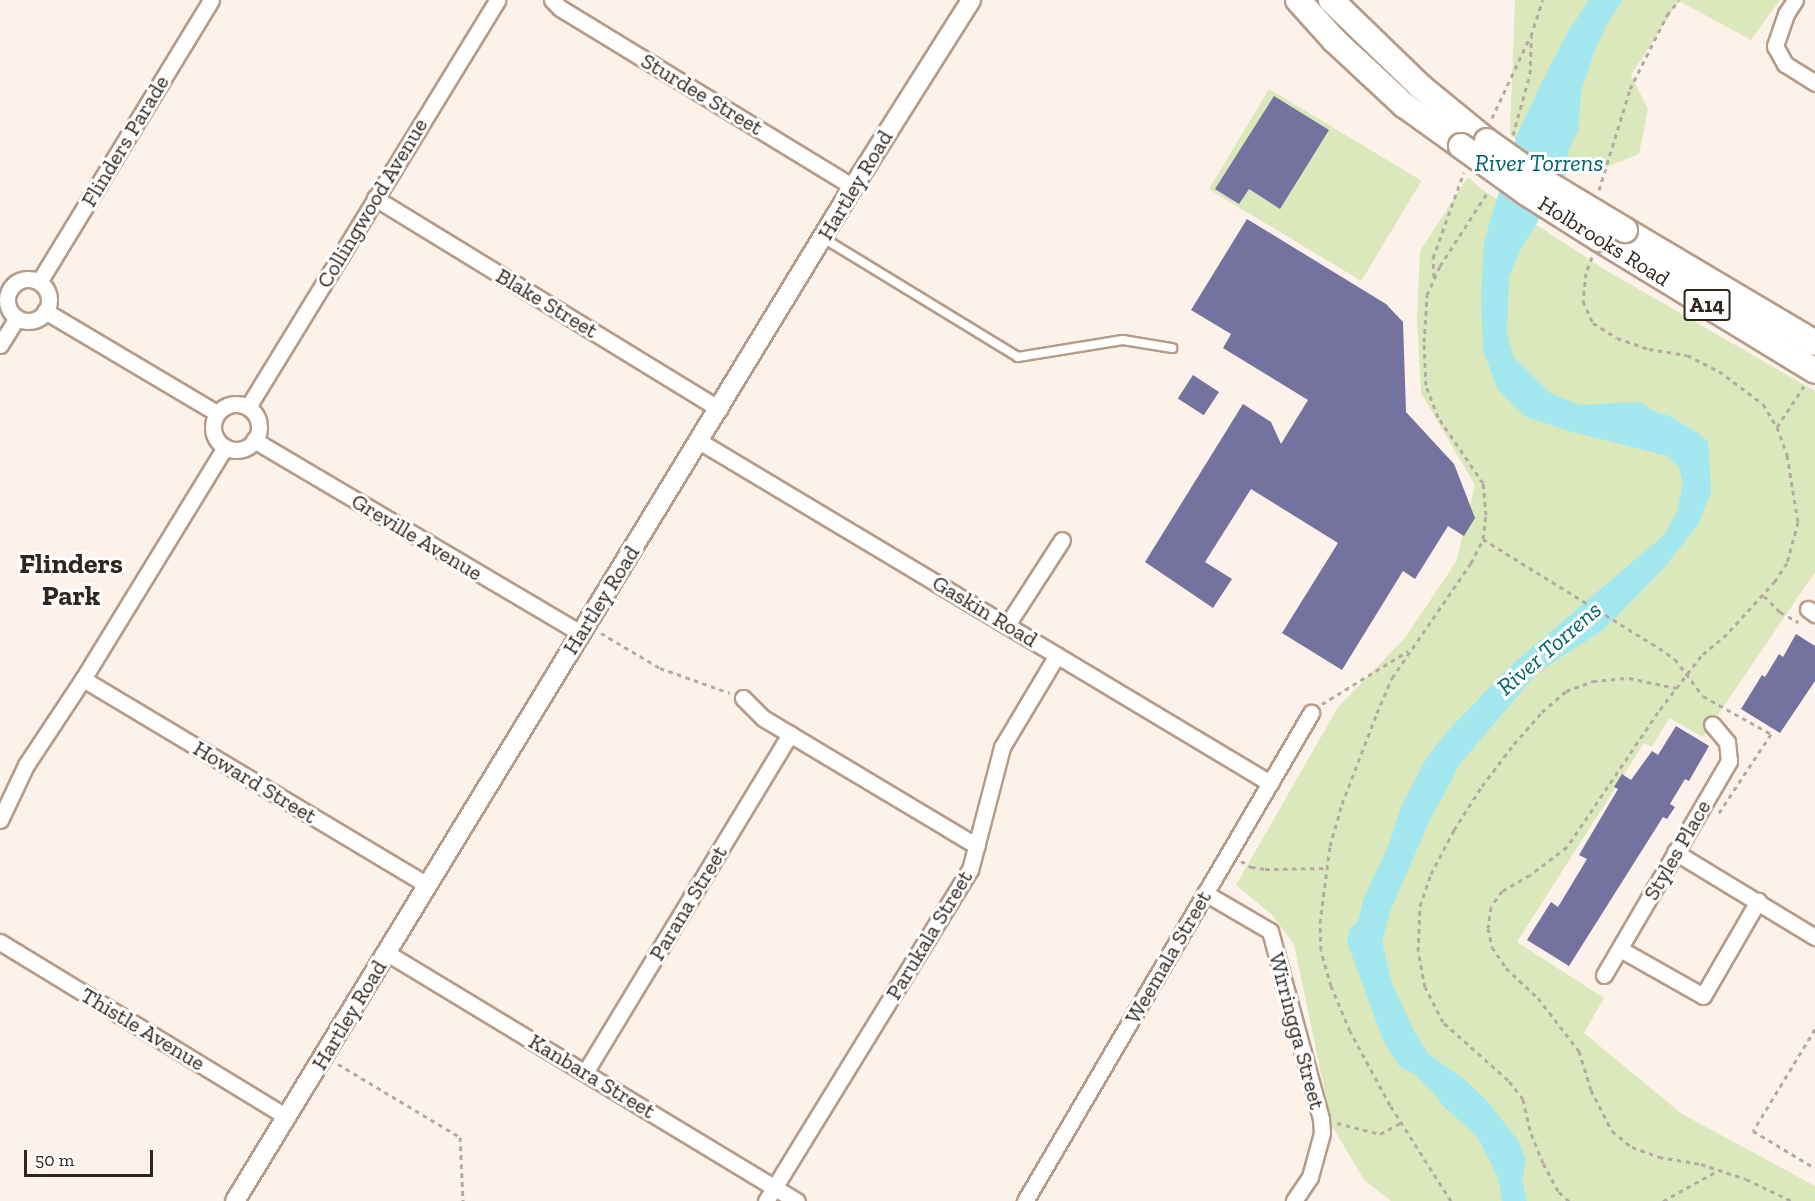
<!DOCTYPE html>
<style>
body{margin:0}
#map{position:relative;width:1815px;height:1201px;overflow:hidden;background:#fdf2e9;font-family:"Zilla Slab",serif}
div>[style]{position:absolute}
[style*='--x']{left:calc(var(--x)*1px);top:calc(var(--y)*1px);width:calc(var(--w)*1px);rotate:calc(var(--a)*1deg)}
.green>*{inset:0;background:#dbe8bc;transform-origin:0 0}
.water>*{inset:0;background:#a3e7ef}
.building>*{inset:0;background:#74729f;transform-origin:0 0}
.path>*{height:3px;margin-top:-1.5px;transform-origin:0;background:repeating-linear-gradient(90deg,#b5aaa2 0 4.5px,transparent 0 9px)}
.roads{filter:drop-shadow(2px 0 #b59b88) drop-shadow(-2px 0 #b59b88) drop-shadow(0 2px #b59b88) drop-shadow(0 -2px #b59b88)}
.service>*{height:8px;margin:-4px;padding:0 4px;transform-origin:4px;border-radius:4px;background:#fff}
.minor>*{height:15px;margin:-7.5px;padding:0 7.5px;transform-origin:7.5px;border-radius:7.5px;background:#fff}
.minor>.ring{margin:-7.5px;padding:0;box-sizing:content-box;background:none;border:15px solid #fff;border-radius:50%}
.tertiary>*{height:18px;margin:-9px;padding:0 9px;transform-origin:9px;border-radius:9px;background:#fff}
.primary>*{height:24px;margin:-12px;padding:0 12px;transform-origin:12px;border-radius:12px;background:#fff}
.bridges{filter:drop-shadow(2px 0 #b59b88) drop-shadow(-2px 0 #b59b88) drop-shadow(0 2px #b59b88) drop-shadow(0 -2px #b59b88)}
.primary-bridge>*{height:24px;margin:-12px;padding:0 12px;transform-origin:12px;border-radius:12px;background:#fff}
span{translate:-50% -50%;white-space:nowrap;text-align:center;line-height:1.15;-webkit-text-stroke:6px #fff;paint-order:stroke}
.shield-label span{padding:2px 4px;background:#fff;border:2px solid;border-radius:4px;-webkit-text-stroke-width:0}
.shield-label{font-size:21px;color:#30261e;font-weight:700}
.street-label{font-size:22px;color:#30261e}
.water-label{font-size:24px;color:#00646d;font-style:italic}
.district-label{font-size:28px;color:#30261e;font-weight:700}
.scale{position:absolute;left:24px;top:1150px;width:129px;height:27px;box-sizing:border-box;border:3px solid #30261e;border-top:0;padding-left:8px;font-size:18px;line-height:21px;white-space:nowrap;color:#30261e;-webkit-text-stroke:4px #fff;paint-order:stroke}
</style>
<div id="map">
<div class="green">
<div style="clip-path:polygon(1515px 0,1780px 0,1751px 40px,1679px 1px,1631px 75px,1648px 109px,1639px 154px,1592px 173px,1540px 159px,1510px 134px)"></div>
<div style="left:1269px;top:89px;width:178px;height:117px;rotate:31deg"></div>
<div style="clip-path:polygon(1468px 177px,1480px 188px,1607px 271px,1815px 391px,1815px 572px,1703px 737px,1669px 718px,1652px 747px,1644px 743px,1517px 942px,1604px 998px,1584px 1033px,1682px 1114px,1815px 1186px,1815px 1201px,1391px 1201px,1364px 1180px,1332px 1126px,1294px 944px,1271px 914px,1236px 885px,1338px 707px,1404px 639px,1456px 562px,1475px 485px,1421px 393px,1417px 318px,1420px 251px)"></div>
</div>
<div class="water">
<div style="clip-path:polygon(1589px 0,1623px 0,1607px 24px,1593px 55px,1581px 92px,1578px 132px,1569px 148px,1568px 171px,1520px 251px,1509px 277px,1507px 334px,1513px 356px,1550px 393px,1580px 405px,1640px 402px,1655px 412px,1670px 416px,1698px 433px,1708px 441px,1711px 492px,1698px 525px,1662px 570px,1603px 630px,1537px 673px,1460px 764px,1430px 820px,1391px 909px,1382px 942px,1392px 983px,1415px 1033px,1428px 1054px,1463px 1078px,1488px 1102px,1519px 1142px,1526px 1160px,1522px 1180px,1527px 1201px,1502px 1201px,1498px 1178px,1477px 1136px,1442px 1105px,1435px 1094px,1414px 1074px,1399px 1066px,1383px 1040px,1347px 942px,1350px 929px,1358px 921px,1364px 898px,1390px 841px,1400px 809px,1424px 762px,1445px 734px,1508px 668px,1664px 535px,1677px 512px,1683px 483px,1679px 467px,1667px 456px,1569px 431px,1526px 417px,1498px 390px,1483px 350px,1481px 295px,1484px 241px,1498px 195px,1517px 134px,1541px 84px,1567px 33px)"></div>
</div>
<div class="building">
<div style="clip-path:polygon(1274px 96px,1329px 130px,1280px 209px,1249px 189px,1239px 204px,1215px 189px)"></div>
<div style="clip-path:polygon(1247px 219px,1386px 304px,1403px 322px,1406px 412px,1454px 464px,1475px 518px,1464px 536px,1448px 526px,1415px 579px,1403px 571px,1342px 670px,1282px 633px,1338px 543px,1251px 489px,1205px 562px,1232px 579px,1213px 608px,1145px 562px,1243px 404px,1271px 422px,1281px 444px,1308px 400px,1223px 348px,1231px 334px,1191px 310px)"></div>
<div style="left:1193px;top:375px;width:31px;height:28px;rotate:33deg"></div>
<div style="clip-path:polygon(1796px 634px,1815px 646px,1815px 681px,1780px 733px,1741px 709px,1762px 675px,1765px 677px,1779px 654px,1783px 657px)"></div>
<div style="clip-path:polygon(1676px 726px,1709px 746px,1689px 781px,1685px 779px,1670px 804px,1675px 807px,1667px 819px,1663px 817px,1569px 966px,1527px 940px,1551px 902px,1558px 907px,1587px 859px,1579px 855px,1618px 789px,1614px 787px,1622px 774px,1631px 780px,1652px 751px,1658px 755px)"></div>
</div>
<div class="path">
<div style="--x:1492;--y:118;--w:89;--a:-64.9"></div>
<div style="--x:1513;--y:135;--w:63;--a:-74.4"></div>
<div style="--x:1530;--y:74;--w:38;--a:-88"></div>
<div style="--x:1531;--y:36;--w:38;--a:-72"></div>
<div style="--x:1599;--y:190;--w:106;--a:-72.9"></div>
<div style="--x:1630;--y:89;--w:83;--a:-63.4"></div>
<div style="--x:1667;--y:15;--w:19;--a:-51"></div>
<div style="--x:1592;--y:257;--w:17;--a:111"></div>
<div style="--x:1586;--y:273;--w:28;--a:96"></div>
<div style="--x:1583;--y:301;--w:24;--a:66"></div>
<div style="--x:1593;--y:323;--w:28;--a:32"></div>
<div style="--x:1617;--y:338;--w:34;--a:19"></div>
<div style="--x:1649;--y:349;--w:38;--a:9"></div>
<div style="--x:1687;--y:355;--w:36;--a:27"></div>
<div style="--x:1719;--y:371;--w:55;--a:36.9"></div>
<div style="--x:1763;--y:404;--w:27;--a:59"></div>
<div style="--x:1777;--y:427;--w:30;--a:70"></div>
<div style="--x:1787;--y:455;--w:68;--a:80.7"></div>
<div style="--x:1798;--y:522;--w:42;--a:105"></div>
<div style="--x:1787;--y:563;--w:22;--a:124"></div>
<div style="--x:1775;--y:581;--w:72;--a:132.2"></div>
<div style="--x:1727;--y:634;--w:34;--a:140"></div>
<div style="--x:1701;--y:656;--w:71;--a:127.5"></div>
<div style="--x:1658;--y:712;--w:163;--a:124"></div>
<div style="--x:1567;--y:847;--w:46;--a:142.9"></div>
<div style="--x:1530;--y:875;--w:32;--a:150"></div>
<div style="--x:1502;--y:891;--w:19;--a:125"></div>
<div style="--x:1491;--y:907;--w:21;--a:98"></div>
<div style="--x:1488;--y:928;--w:19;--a:78"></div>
<div style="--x:1492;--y:947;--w:25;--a:56"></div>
<div style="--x:1506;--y:968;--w:44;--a:43.2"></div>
<div style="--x:1538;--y:998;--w:67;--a:52.3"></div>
<div style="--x:1579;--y:1051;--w:41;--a:72.9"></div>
<div style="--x:1591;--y:1090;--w:46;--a:62.9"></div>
<div style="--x:1612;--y:1131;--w:26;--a:39"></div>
<div style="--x:1632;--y:1147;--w:29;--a:20"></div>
<div style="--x:1659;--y:1157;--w:43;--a:9.5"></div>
<div style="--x:1701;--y:1164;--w:47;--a:18.4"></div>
<div style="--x:1746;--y:1179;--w:51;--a:25.6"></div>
<div style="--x:1434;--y:277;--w:19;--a:-93"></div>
<div style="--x:1433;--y:258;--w:91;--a:-70.2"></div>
<div style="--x:1777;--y:427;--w:49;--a:-56.6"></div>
<div style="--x:1483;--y:539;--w:207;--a:31.8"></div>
<div style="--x:1659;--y:648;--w:19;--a:35"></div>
<div style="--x:1675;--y:659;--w:46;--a:52.9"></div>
<div style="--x:1703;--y:696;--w:78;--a:29.2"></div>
<div style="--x:1771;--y:734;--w:98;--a:123.4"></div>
<div style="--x:1764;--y:596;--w:23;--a:45"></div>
<div style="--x:1780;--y:612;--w:21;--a:29"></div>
<div style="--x:601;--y:633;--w:69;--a:30.7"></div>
<div style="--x:660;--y:668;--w:74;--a:19.7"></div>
<div style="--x:1322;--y:704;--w:101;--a:-31.6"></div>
<div style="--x:1241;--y:861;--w:12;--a:31"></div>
<div style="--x:1251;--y:867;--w:14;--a:8"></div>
<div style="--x:1265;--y:869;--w:60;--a:-1"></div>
<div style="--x:1815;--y:1029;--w:119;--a:121.3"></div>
<div style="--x:1753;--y:1131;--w:72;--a:30.8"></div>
<div style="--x:338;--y:1064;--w:142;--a:30.9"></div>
<div style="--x:460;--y:1137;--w:64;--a:87.3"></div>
<div style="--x:1337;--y:1123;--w:44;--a:14.3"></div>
<div style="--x:1380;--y:1134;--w:24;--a:-28"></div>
<div style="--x:1451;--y:1201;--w:114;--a:-122.4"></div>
<div style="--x:1390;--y:1105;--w:84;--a:-118.4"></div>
<div style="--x:1350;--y:1031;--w:49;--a:-112.9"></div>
<div style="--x:1331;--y:986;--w:37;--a:-106"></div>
<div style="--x:1321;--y:950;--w:27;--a:-92"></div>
<div style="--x:1320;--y:923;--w:78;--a:-82.6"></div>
<div style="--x:1330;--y:846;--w:44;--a:-74.1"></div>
<div style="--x:1342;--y:804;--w:97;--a:-69"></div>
<div style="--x:1377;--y:713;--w:38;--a:-67"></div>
<div style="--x:1392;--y:678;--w:140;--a:-55.5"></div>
<div style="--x:1471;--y:563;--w:27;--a:-63"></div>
<div style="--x:1483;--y:539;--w:24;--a:-83"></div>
<div style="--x:1486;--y:515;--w:32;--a:-95"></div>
<div style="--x:1483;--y:483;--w:80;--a:-124.3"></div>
<div style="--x:1438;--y:417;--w:34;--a:-111"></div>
<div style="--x:1426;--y:385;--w:43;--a:-92.7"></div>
<div style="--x:1424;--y:342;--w:47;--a:-86.3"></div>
<div style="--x:1427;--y:295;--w:32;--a:-66"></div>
<div style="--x:1440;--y:266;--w:90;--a:-57.2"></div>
<div style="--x:1569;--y:1201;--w:15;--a:-138"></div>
<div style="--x:1558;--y:1191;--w:32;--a:-118"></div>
<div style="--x:1543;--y:1163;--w:35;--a:-112"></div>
<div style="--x:1530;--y:1130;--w:32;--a:-103"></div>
<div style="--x:1523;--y:1099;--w:24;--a:-128"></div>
<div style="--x:1508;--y:1080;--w:87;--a:-138.3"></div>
<div style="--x:1443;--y:1022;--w:39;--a:-117"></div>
<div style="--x:1425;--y:987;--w:37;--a:-101"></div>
<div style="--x:1418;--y:951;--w:45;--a:-87.5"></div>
<div style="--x:1420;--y:906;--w:34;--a:-71"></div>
<div style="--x:1431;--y:874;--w:50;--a:-62.4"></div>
<div style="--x:1454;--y:830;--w:52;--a:-57.5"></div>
<div style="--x:1482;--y:786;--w:53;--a:-52.7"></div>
<div style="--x:1514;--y:744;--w:43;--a:-48.8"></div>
<div style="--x:1542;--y:712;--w:32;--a:-41"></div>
<div style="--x:1566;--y:691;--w:29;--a:-20"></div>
<div style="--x:1593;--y:681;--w:36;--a:-5"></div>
<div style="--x:1629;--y:678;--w:48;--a:12"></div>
<div style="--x:1663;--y:1201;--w:64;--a:-29"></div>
</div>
<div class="roads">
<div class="service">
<div style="--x:823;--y:238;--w:228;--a:31.4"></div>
<div style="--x:1018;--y:357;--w:106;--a:-9.2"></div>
<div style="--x:1123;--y:340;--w:50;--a:9.3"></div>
</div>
<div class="minor">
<div style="--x:552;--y:0;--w:11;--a:45"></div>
<div style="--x:560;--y:8;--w:343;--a:31.4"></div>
<div style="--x:1795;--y:0;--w:17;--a:123"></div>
<div style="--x:1786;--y:14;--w:34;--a:109"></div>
<div style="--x:1775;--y:46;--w:21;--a:61"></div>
<div style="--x:1785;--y:64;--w:36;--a:32"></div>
<div style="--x:375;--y:198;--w:404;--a:31.5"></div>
<div class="ring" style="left:7px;top:279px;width:27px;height:27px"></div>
<div style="--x:39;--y:282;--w:330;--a:-58.6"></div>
<div style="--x:45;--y:311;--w:200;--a:30.7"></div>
<div style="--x:0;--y:345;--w:32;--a:-58"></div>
<div class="ring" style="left:213px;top:404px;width:31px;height:31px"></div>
<div style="--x:248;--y:407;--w:477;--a:-58.5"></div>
<div style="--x:254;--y:440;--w:379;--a:30.6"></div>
<div style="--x:699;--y:441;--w:666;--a:30.92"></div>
<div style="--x:1808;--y:609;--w:9;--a:36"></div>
<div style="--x:1007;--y:625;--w:101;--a:-57.1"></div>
<div style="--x:83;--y:679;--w:401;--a:30.9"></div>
<div style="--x:743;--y:698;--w:28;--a:45"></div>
<div style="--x:763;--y:718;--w:249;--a:30.9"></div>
<div style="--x:0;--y:820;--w:61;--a:-64.7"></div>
<div style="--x:26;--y:765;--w:103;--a:-56.5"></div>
<div style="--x:83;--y:679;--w:272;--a:-58.5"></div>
<div style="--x:1675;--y:852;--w:164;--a:31.3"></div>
<div style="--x:1205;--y:893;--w:75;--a:30.3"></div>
<div style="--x:1270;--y:931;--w:195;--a:74.8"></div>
<div style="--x:1321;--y:1119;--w:14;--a:86"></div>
<div style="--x:1322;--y:1133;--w:46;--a:105.3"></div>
<div style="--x:1310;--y:1177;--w:29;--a:124"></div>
<div style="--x:0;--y:942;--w:336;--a:31.4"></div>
<div style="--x:1620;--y:949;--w:95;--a:29.5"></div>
<div style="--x:1703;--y:996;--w:110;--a:-59.9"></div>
<div style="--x:387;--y:953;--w:479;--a:31.2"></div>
<div style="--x:1604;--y:975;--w:248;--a:-59.7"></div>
<div style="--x:1729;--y:761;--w:19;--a:-96"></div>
<div style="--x:1727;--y:742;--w:23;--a:-130"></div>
<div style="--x:586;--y:1071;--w:394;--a:-58.8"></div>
<div style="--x:766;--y:1201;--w:389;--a:-58.4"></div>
<div style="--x:970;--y:870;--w:127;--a:-75.4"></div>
<div style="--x:1002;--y:747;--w:107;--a:-59.1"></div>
<div style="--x:1025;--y:1201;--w:566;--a:-59.63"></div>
</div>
<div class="tertiary">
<div style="--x:235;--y:1201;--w:1187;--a:-58.64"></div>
<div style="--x:853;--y:187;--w:221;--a:-57.7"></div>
</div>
<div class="primary">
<div style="--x:1298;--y:0;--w:54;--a:48"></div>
<div style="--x:1334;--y:40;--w:96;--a:42.9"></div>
<div style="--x:1404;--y:105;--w:70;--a:35.7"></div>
<div style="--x:1331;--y:0;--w:125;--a:44"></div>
<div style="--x:1421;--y:87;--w:85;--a:39.3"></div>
<div style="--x:1625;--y:230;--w:221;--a:30.7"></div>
<div style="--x:1599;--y:239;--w:253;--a:31.4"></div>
</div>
</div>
<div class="bridges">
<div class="primary-bridge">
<div style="--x:1487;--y:141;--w:67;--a:35.3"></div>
<div style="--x:1542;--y:180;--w:97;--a:31.1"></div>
<div style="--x:1461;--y:146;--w:79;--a:35.7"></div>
<div style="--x:1525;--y:192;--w:88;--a:32.4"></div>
</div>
</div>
<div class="shield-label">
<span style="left:1707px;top:305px">A14</span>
</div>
<div class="street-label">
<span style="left:702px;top:94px;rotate:31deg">Sturdee Street</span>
<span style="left:125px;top:141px;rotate:-59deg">Flinders Parade</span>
<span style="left:855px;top:185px;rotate:-59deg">Hartley Road</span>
<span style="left:372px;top:203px;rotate:-59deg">Collingwood Avenue</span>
<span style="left:1604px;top:241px;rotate:32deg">Holbrooks Road</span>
<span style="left:547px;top:303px;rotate:31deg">Blake Street</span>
<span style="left:417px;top:537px;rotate:31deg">Greville Avenue</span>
<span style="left:601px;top:600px;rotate:-58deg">Hartley Road</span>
<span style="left:985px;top:611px;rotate:31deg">Gaskin Road</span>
<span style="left:255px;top:782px;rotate:31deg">Howard Street</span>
<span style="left:1677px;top:850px;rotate:-60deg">Styles Place</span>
<span style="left:688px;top:903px;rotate:-59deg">Parana Street</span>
<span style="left:929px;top:935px;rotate:-59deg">Parukala Street</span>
<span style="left:1168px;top:957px;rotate:-60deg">Weemala Street</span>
<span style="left:349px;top:1015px;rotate:-59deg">Hartley Road</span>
<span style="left:143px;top:1029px;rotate:31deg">Thistle Avenue</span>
<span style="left:1297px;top:1031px;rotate:75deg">Wirringga Street</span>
<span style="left:592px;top:1076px;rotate:31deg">Kanbara Street</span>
</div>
<div class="water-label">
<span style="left:1539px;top:163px">River Torrens</span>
<span style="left:1549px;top:648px;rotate:-41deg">River Torrens</span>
</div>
<div class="district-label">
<span style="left:71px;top:580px">Flinders<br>Park</span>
</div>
<div class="scale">50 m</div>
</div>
